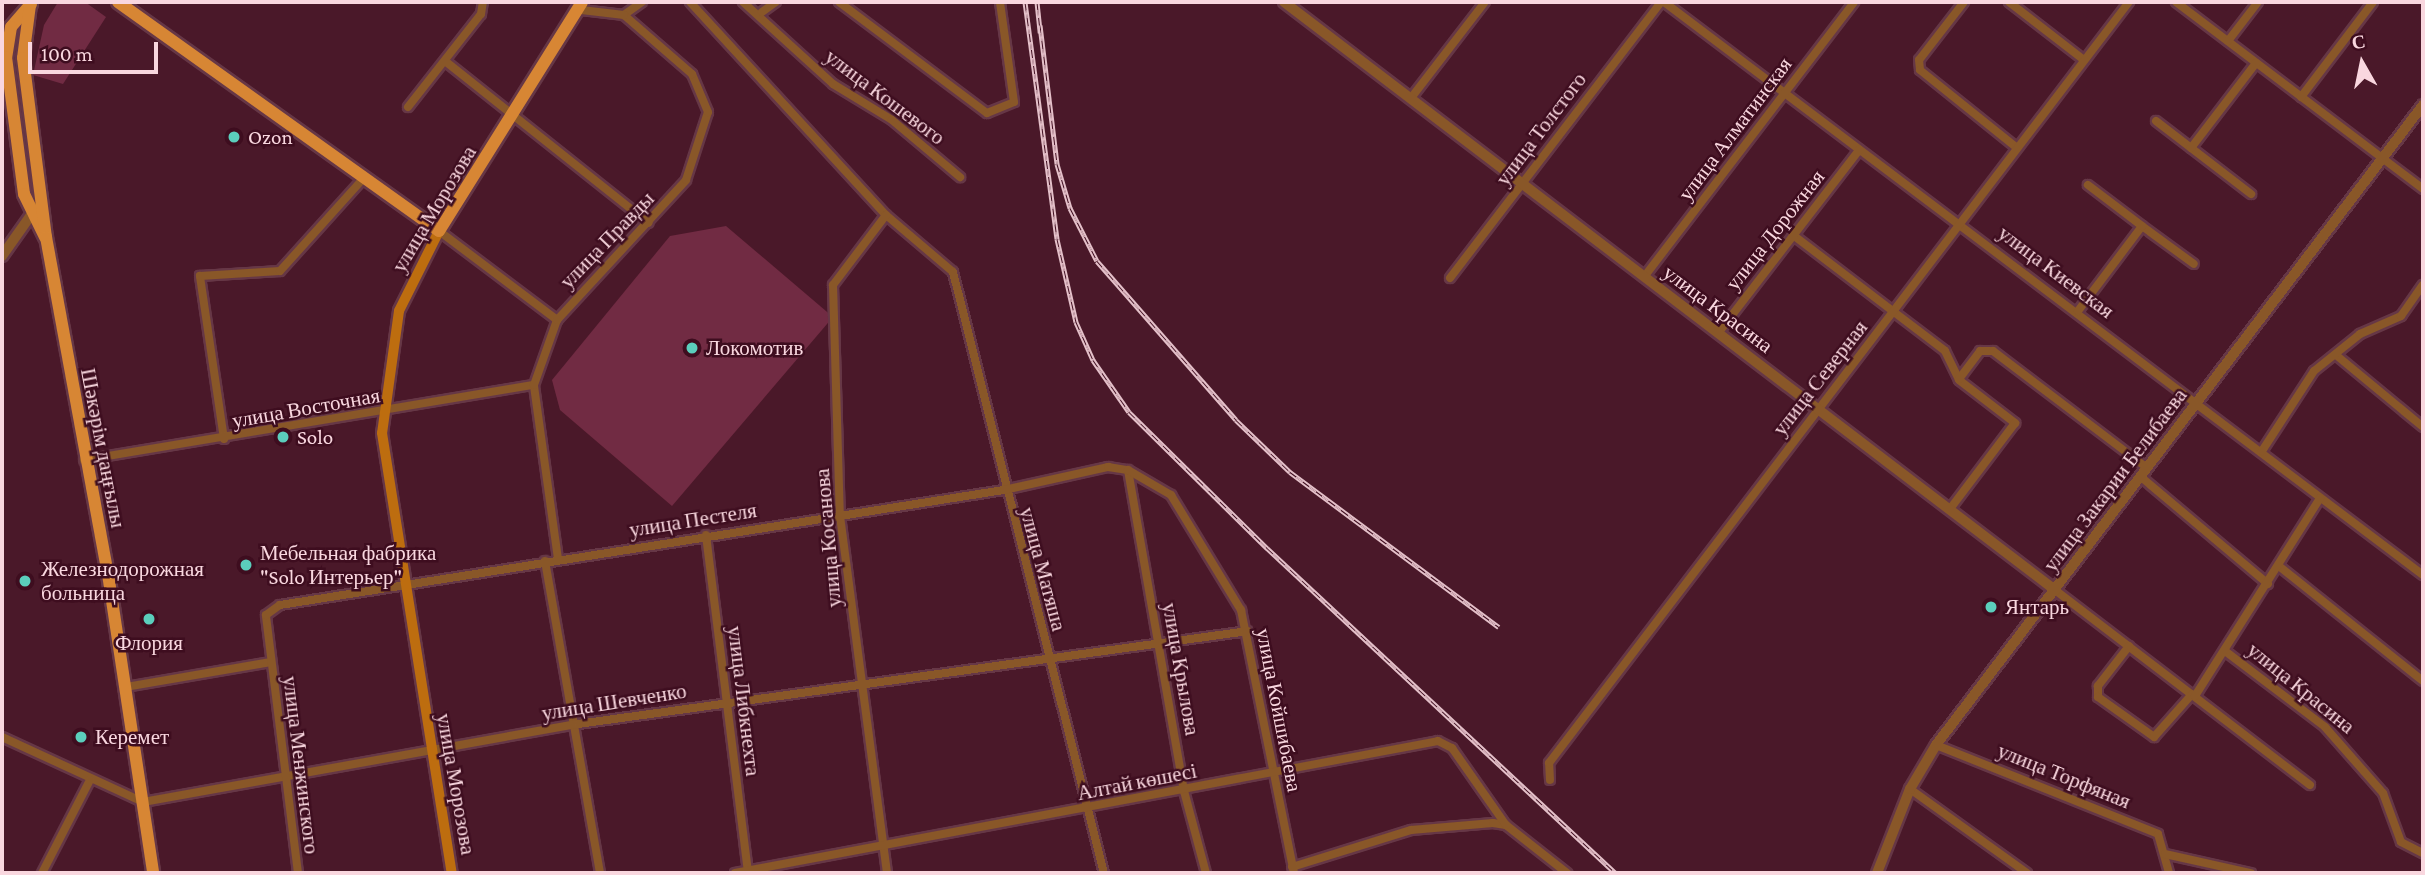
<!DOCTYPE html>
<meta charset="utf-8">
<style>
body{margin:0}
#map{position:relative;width:2425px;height:875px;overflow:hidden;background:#4a1829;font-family:"Crimson Pro",serif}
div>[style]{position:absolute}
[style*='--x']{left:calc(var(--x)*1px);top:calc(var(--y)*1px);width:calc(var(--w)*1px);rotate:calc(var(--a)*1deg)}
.green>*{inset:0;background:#712b43}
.roads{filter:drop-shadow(2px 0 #663746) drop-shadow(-2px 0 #663746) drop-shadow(0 2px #663746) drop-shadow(0 -2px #663746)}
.minor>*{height:8px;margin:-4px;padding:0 4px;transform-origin:4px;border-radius:4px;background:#895728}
.tertiary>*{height:10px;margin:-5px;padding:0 5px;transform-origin:5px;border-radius:5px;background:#895728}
.secondary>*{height:10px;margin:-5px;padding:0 5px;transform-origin:5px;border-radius:5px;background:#bd6d0f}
.primary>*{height:12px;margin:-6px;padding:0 6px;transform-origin:6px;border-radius:6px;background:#d78634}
.rail>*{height:5px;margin-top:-2.5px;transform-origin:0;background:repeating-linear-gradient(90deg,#3e0d1f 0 8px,#e4c0c9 0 16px);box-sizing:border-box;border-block:2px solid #e4c0c9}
.dots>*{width:19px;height:19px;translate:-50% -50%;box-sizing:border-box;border:4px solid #3e0d1f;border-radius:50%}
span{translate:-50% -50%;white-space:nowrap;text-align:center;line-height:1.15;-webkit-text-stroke:5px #3e0d1f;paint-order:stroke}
.street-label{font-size:21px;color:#f9d7df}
.poi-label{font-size:21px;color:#f9d7df}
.left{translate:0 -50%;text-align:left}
.frame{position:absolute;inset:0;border:4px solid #f9d7df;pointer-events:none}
.north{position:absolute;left:2327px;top:28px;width:70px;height:70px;-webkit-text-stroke:5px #3e0d1f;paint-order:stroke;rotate:351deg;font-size:19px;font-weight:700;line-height:28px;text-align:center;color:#f9d7df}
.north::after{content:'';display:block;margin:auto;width:24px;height:32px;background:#f9d7df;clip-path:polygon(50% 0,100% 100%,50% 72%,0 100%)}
.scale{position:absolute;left:28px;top:42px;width:130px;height:32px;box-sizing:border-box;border:4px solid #f9d7df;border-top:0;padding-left:9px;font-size:21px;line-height:24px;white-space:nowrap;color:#f9d7df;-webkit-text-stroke:5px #3e0d1f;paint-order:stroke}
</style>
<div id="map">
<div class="green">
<div style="clip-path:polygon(58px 2px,85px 2px,106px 17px,63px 84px,33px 75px,44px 25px)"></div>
<div style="clip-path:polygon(726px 226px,833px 317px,672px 506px,560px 410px,552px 380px,670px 236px)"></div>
</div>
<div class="roads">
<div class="minor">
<div style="--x:690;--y:2;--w:289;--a:47.4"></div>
<div style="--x:886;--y:215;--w:88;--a:40.4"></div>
<div style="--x:953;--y:272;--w:620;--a:75.9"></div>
<div style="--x:743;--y:2;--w:122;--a:42.3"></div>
<div style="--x:833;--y:84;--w:69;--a:31.4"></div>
<div style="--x:892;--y:120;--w:89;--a:40"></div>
<div style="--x:839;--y:2;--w:185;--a:36.9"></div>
<div style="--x:987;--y:113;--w:29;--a:-22"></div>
<div style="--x:1014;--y:102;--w:101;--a:-98"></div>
<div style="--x:1664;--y:2;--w:951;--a:37.05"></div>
<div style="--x:1964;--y:2;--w:73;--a:127.8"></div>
<div style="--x:1919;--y:60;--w:10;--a:84"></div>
<div style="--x:1920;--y:70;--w:124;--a:38.8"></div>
<div style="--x:2009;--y:2;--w:95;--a:37.7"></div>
<div style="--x:2176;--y:2;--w:310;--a:37.1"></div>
<div style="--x:762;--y:12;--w:17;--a:-36"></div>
<div style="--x:624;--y:15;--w:22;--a:-36"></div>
<div style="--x:2228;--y:41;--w:49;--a:-52.4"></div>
<div style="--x:445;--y:61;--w:260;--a:38.5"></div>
<div style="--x:2301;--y:97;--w:119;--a:-52.8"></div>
<div style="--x:1411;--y:98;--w:121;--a:-52.4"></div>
<div style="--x:408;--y:107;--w:118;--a:-51.9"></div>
<div style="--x:481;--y:14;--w:12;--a:-81"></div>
<div style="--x:2156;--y:121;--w:120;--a:37.5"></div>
<div style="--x:2191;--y:148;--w:107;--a:-52.6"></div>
<div style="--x:886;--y:215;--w:88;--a:127.1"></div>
<div style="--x:833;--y:285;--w:231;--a:88.3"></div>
<div style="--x:840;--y:516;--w:360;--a:82.5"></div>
<div style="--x:2142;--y:226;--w:64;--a:36.2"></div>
<div style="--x:439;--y:231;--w:148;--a:37"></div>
<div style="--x:1793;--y:235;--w:191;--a:37.3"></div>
<div style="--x:1945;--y:351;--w:32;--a:64"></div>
<div style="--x:1959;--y:380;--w:71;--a:37.5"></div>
<div style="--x:2015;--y:423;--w:108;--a:127.1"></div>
<div style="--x:1644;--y:277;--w:346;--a:-52.6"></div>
<div style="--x:1450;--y:278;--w:347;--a:-52.6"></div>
<div style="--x:2078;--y:311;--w:106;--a:-53"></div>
<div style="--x:2142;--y:226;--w:68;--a:-142.8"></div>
<div style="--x:1719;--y:332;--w:230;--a:-52.4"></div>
<div style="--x:2336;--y:355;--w:113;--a:39.6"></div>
<div style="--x:1959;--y:379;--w:35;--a:-53"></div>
<div style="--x:1980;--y:351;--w:13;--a:0"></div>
<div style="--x:1993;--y:351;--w:193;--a:37.2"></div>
<div style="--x:224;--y:439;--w:165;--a:-98.4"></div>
<div style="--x:200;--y:276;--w:80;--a:-3.6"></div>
<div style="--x:280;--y:271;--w:121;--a:-48"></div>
<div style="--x:2262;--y:451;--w:95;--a:-57"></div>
<div style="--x:2314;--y:371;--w:59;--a:-38.8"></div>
<div style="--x:2360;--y:334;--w:45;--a:-23.7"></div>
<div style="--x:2401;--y:316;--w:38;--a:-55"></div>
<div style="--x:84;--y:460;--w:456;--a:-9.5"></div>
<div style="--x:1128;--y:470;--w:326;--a:80.1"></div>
<div style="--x:1184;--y:791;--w:85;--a:75"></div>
<div style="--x:2141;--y:477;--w:166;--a:40.1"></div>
<div style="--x:706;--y:535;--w:339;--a:82.9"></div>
<div style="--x:558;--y:559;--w:176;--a:-97.9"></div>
<div style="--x:534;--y:385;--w:69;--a:-70.5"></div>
<div style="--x:557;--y:320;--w:190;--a:-47.3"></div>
<div style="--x:686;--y:180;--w:71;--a:-72.1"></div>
<div style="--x:708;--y:112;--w:41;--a:-112.8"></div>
<div style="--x:692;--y:74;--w:90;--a:-139.1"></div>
<div style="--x:624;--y:15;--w:43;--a:-173.4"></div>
<div style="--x:545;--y:561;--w:317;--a:80"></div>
<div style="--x:2279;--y:566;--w:184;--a:38.6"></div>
<div style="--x:2055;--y:590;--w:321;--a:37.4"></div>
<div style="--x:2129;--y:646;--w:51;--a:127.8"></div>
<div style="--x:2098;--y:686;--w:11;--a:90"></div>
<div style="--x:2098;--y:697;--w:69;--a:35.5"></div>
<div style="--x:2154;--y:737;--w:57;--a:-48.5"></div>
<div style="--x:2225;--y:651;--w:126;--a:37.2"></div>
<div style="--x:2325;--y:727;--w:88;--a:48.7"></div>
<div style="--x:2383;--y:793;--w:52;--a:69.8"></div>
<div style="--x:2401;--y:842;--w:25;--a:27"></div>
<div style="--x:126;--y:687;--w:146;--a:-9.8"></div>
<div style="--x:2195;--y:696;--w:234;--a:-57.7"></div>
<div style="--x:2;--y:737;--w:155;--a:24.7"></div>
<div style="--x:143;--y:802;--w:442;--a:-10.2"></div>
<div style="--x:578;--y:724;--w:676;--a:-7.9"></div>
<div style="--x:1936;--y:745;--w:239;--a:21.8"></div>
<div style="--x:2158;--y:834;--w:41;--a:74.2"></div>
<div style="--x:1550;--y:780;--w:17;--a:-93"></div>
<div style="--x:1549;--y:763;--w:957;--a:-52.69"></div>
<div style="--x:1910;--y:789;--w:144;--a:35.7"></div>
<div style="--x:2165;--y:854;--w:88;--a:12.5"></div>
<div style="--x:1292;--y:867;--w:125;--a:-17.3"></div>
<div style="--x:1411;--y:830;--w:82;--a:-4.9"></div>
<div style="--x:1493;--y:823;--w:13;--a:9"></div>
<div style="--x:1506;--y:825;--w:78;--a:38.2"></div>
<div style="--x:42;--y:873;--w:105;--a:-62.7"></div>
<div style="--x:298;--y:873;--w:260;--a:-97.1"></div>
<div style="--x:266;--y:615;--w:17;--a:-36"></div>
<div style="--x:280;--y:605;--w:733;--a:-9.03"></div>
<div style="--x:1004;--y:490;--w:107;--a:-12.5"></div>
<div style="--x:1108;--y:467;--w:20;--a:9"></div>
<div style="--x:1128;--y:470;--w:50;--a:30.2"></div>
<div style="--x:1171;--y:495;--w:135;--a:58.7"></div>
<div style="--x:1241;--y:610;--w:268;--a:78.6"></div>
<div style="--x:735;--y:873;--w:715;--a:-10.63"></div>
<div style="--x:1438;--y:741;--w:16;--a:27"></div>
<div style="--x:1452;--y:748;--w:94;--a:55"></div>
</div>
<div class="tertiary">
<div style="--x:1284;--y:2;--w:970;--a:37.33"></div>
<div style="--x:2;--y:256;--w:59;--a:-54.7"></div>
<div style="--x:1877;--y:873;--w:90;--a:-68.6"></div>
<div style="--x:1910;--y:789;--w:51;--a:-59.4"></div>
<div style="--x:1936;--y:745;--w:804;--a:-52.73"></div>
</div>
<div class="secondary">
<div style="--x:439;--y:231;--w:89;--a:116.6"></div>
<div style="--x:399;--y:311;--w:123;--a:97.9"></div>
<div style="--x:382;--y:433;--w:446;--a:81"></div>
</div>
<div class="primary">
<div style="--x:118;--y:2;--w:394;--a:35.5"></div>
<div style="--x:439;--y:231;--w:270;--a:-58"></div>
<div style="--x:31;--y:4;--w:30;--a:131"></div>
<div style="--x:11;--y:27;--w:30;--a:99"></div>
<div style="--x:6;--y:57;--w:138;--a:82.5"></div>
<div style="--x:24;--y:194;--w:48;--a:64"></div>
<div style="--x:30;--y:5;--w:53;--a:97.5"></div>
<div style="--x:23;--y:58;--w:180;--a:82.7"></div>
<div style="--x:46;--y:237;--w:343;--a:79.6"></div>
<div style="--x:108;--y:574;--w:302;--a:81.4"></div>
</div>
</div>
<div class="rail">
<div style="--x:1025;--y:2;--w:239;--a:82.3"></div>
<div style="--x:1057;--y:239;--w:85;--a:77.1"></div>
<div style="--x:1076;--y:322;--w:42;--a:65.9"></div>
<div style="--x:1093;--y:360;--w:63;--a:55.3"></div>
<div style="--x:1129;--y:412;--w:194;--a:44.6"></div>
<div style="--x:1267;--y:548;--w:477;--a:43"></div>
<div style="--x:1037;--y:2;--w:31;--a:84"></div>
<div style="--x:1040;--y:25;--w:140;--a:83"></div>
<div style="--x:1057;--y:164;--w:46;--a:73.5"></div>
<div style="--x:1070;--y:208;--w:59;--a:63"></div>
<div style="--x:1097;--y:261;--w:211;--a:48.8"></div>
<div style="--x:1236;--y:420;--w:75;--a:43.9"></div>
<div style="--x:1290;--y:472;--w:260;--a:36.6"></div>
</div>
<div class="dots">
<div style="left:234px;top:137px;background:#5bcebc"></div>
<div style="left:692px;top:348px;background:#5bcebc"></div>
<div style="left:283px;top:437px;background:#5bcebc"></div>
<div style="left:246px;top:565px;background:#5bcebc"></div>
<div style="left:25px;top:581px;background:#5bcebc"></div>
<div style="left:1991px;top:607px;background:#5bcebc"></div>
<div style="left:149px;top:619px;background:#5bcebc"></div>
<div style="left:81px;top:737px;background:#5bcebc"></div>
</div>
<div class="street-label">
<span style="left:885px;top:97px;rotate:37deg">улица Кошевого</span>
<span style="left:1541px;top:129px;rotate:-53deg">улица Толстого</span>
<span style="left:1735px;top:129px;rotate:-53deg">улица Алматинская</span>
<span style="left:434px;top:209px;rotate:-59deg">улица Морозова</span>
<span style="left:1775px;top:230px;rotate:-52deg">улица Дорожная</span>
<span style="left:607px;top:240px;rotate:-46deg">улица Правды</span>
<span style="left:2056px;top:272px;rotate:37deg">улица Киевская</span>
<span style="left:1718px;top:309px;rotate:37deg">улица Красина</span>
<span style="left:1820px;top:378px;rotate:-52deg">улица Северная</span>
<span style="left:306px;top:408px;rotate:-10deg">улица Восточная</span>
<span style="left:103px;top:448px;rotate:79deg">Шәкәрім даңғылы</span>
<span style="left:2115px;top:480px;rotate:-53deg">улица Закарии Белибаева</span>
<span style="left:693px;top:520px;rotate:-9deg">улица Пестеля</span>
<span style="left:828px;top:538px;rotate:-95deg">улица Косанова</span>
<span style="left:1043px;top:569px;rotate:75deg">улица Матяша</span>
<span style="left:1181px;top:669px;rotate:80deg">улица Крылова</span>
<span style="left:2301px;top:688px;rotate:39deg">улица Красина</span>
<span style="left:744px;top:701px;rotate:83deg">улица Либкнехта</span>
<span style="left:614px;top:702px;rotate:-9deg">улица Шевченко</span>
<span style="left:1279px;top:710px;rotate:79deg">улица Койшибаева</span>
<span style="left:301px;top:765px;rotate:83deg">улица Менжинского</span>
<span style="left:2064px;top:776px;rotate:22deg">улица Торфяная</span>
<span style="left:1137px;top:782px;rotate:-11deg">Алтай көшесі</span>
<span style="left:456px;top:784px;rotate:80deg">улица Морозова</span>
</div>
<div class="poi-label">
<span class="left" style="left:248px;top:137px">Ozon</span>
<span class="left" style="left:706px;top:348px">Локомотив</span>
<span class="left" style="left:297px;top:437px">Solo</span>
<span class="left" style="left:260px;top:565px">Мебельная фабрика<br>"Solo Интерьер"</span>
<span class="left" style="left:41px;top:581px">Железнодорожная<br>больница</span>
<span class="left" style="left:2005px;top:607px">Янтарь</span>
<span style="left:149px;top:643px">Флория</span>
<span class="left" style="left:95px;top:737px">Керемет</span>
</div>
<div class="frame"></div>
<div class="north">С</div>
<div class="scale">100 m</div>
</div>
